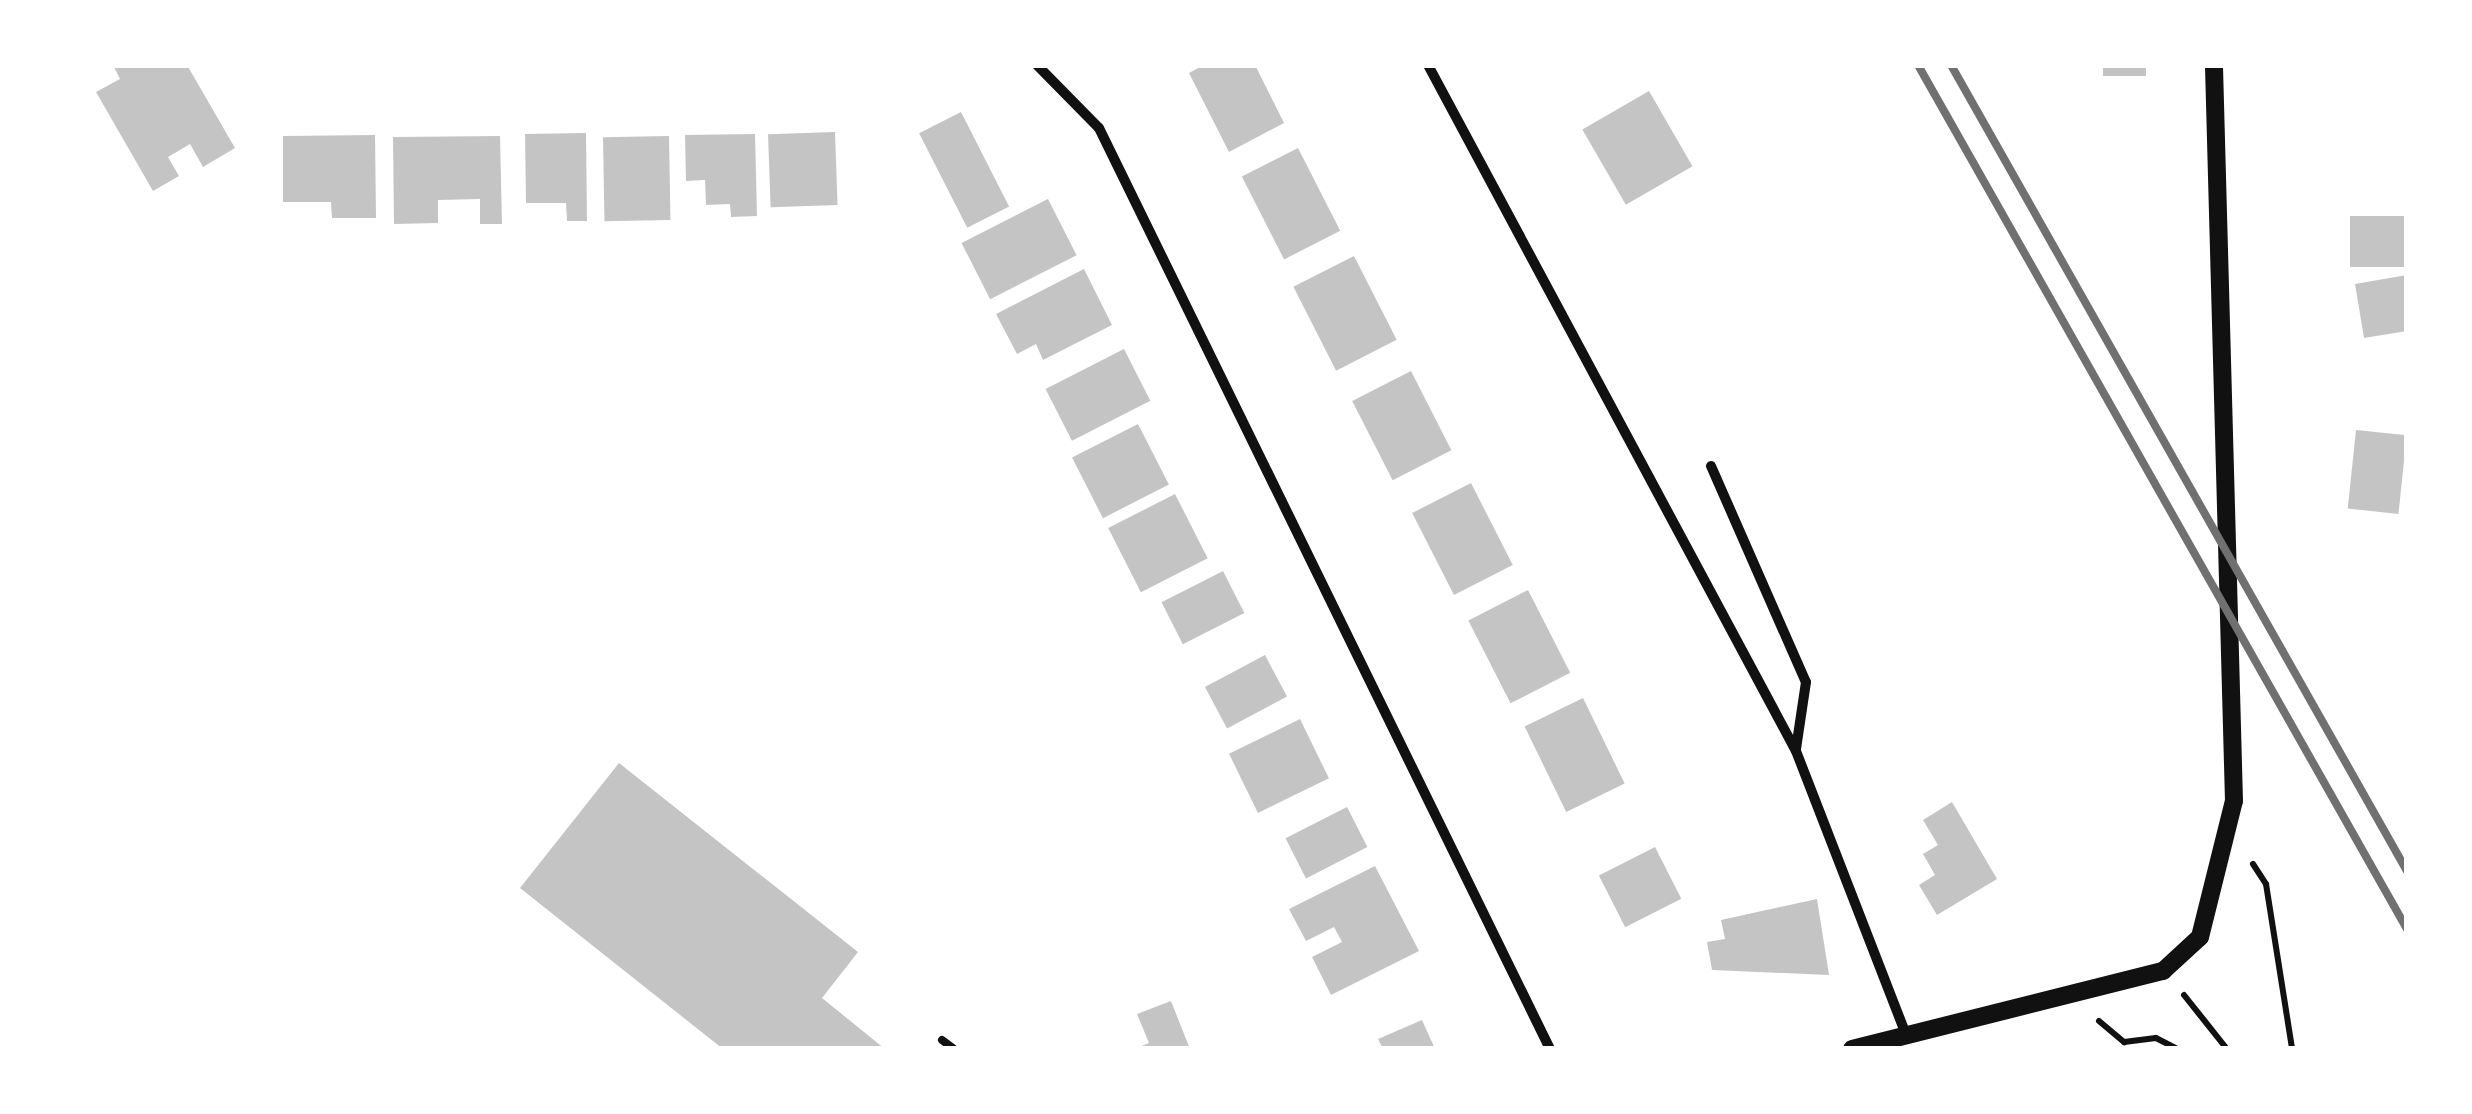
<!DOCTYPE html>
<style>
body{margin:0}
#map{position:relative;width:2472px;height:1114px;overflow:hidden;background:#fff;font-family:"Nunito Sans",sans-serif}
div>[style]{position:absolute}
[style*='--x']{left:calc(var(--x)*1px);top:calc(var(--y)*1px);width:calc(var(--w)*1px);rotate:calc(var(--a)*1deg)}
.building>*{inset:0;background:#c4c4c4;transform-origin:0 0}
.path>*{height:6px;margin:-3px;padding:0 3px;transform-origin:3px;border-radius:3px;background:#111}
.service>*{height:8px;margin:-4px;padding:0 4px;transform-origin:4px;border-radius:4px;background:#111}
.minor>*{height:10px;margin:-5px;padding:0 5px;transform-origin:5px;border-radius:5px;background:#111}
.tertiary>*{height:18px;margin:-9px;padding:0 9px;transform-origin:9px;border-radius:9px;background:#111}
.rail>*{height:8px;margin:-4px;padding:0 4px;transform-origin:4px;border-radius:4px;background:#707070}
span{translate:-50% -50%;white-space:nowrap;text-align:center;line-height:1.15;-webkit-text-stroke:10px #fff;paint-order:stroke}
.frame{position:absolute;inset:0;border:68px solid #fff;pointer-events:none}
</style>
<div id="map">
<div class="building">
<div style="clip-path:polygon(113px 65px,187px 65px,235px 148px,203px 167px,190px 144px,168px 157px,179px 176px,153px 191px,96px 92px,120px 79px)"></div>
<div style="clip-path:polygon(1204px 65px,1255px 65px,1284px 123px,1229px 152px,1189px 73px)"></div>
<div style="left:2103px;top:65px;width:43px;height:11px"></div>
<div style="left:1649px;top:91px;width:87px;height:77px;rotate:60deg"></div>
<div style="left:961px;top:112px;width:106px;height:47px;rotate:63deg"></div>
<div style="left:835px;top:132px;width:73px;height:67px;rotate:88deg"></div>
<div style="clip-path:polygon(586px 133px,587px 221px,567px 221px,566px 203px,526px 203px,525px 134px)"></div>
<div style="clip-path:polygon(755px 134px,757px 216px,731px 217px,730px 204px,706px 205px,705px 180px,686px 181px,685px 135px)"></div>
<div style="clip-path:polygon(375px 135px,376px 218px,332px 218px,331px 202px,283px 202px,283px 136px)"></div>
<div style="clip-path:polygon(500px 136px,502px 224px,480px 224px,480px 199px,438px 200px,438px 223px,394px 224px,393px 137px)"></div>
<div style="left:669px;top:136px;width:84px;height:66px;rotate:89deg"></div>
<div style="left:1298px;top:148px;width:93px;height:63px;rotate:63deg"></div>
<div style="left:1048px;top:199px;width:63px;height:97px;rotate:63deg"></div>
<div style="left:2407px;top:216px;width:51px;height:57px;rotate:90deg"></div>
<div style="left:1354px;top:256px;width:94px;height:68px;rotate:63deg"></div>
<div style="clip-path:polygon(1084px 269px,1112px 325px,1043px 360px,1036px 344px,1017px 354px,996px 314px)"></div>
<div style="clip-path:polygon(2407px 275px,2407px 331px,2364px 338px,2355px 284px)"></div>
<div style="left:1124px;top:349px;width:58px;height:88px;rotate:63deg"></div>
<div style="left:1411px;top:371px;width:89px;height:66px;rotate:63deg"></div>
<div style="left:1138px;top:424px;width:68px;height:74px;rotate:63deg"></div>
<div style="left:2356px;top:430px;width:51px;height:79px;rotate:6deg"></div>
<div style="left:1471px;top:483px;width:92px;height:66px;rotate:63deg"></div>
<div style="left:1175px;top:494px;width:72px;height:75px;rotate:63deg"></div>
<div style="left:1223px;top:571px;width:47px;height:69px;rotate:63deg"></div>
<div style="left:1528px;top:590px;width:93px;height:67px;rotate:63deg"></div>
<div style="left:1265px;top:655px;width:47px;height:68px;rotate:62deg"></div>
<div style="left:1583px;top:698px;width:95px;height:65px;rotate:64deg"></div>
<div style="left:1300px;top:719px;width:66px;height:79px;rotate:64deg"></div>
<div style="clip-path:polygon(619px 763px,858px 952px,822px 998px,885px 1049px,723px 1049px,520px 888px)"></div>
<div style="clip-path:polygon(1952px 802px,1997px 879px,1937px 915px,1919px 885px,1935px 875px,1923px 854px,1938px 845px,1923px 820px)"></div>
<div style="left:1347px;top:807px;width:45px;height:69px;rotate:63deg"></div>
<div style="left:1655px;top:847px;width:58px;height:63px;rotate:63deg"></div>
<div style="clip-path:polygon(1375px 866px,1419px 951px,1331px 995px,1312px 957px,1342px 942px,1334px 927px,1306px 941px,1289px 909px)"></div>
<div style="clip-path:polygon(1817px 899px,1829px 975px,1712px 970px,1707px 942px,1725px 939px,1721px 920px)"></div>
<div style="clip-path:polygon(1171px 1001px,1190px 1049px,1134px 1049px,1149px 1043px,1137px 1014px)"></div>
<div style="clip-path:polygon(1422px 1020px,1435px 1049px,1383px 1049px,1378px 1039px)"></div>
</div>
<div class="path">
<div style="--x:2253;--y:864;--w:24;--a:57"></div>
<div style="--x:2266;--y:884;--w:167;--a:81"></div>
<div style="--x:2184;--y:995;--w:69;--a:51.5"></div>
<div style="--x:2099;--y:1021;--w:33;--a:40"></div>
<div style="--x:2124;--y:1042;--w:32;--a:-7"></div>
<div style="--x:2156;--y:1038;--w:25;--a:27"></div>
</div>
<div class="service">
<div style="--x:942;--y:1040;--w:15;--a:37"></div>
</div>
<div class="minor">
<div style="--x:1037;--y:65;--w:88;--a:45.5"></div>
<div style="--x:1099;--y:128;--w:1025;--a:63.91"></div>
<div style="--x:1428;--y:65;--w:778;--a:61.79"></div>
<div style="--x:1796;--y:751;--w:305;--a:68.8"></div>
<div style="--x:1711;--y:466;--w:236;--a:66.3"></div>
<div style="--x:1806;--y:682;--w:68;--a:98.5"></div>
</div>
<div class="tertiary">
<div style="--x:1852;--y:1049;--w:321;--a:-14.1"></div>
<div style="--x:2163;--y:971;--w:50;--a:-42.6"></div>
<div style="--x:2200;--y:937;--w:140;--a:-76"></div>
<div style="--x:2234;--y:801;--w:736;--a:-91.56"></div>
</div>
<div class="rail">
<div style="--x:1918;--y:65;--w:993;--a:60.49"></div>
<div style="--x:1951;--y:65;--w:926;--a:60.5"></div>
</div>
<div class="frame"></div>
</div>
